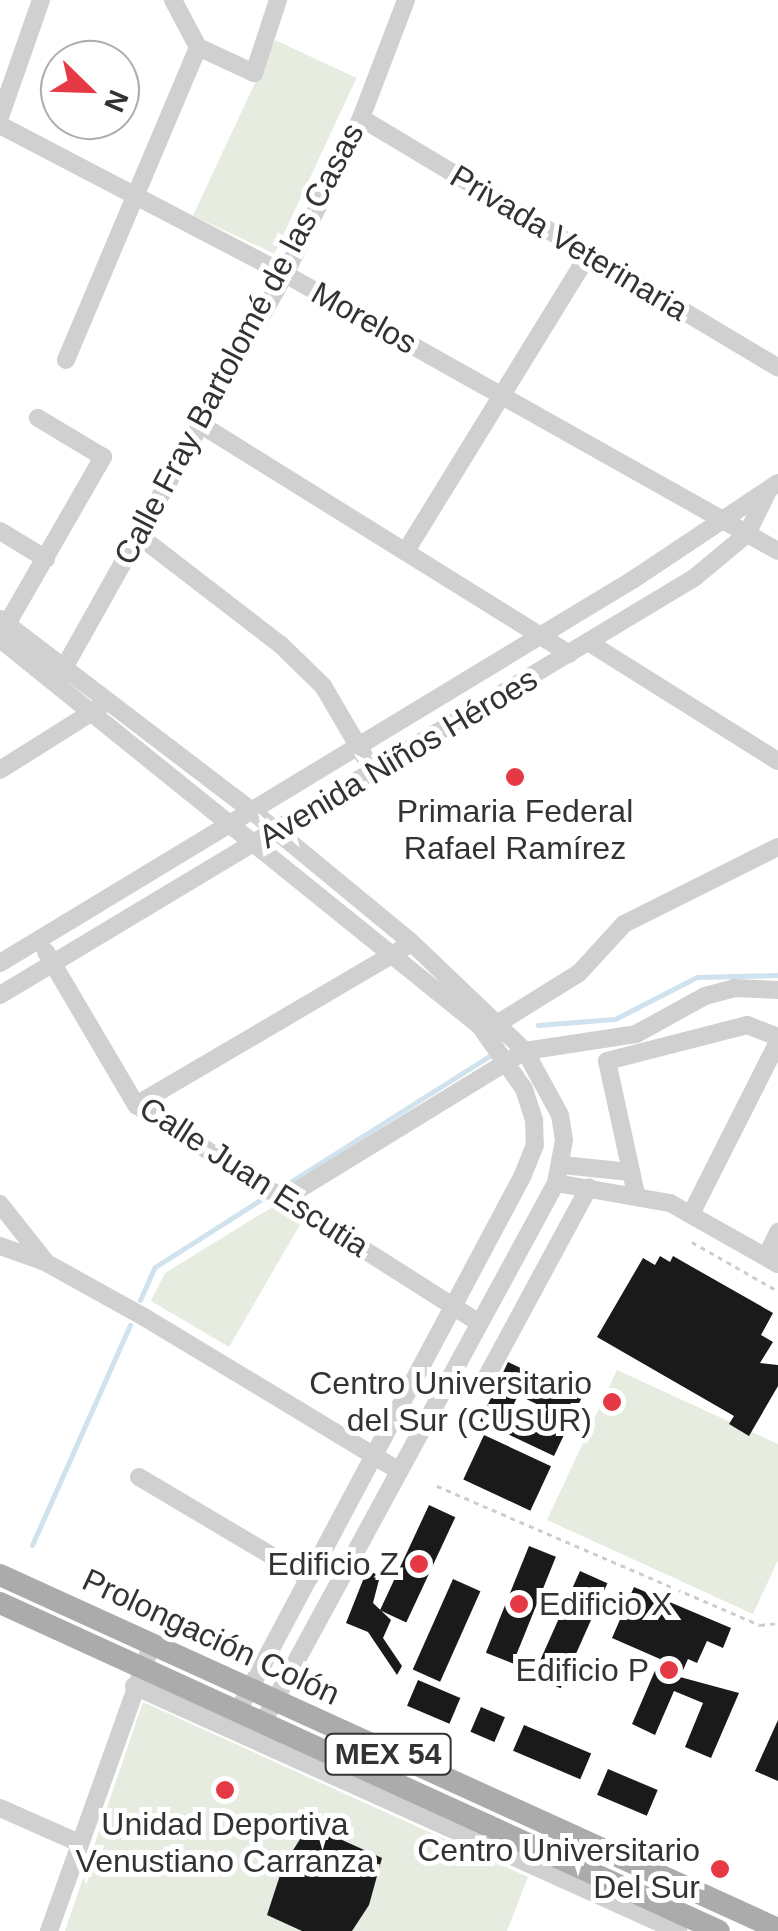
<!DOCTYPE html>
<meta charset="utf-8">
<style>
body{margin:0}
#map{position:relative;width:778px;height:1931px;overflow:hidden;background:#fff;font-family:Helvetica,sans-serif}
div>[style]{position:absolute}
[style*='--x']{left:calc(var(--x)*1px);top:calc(var(--y)*1px);width:calc(var(--w)*1px);rotate:calc(var(--a)*1deg)}
.green>*{inset:0;background:#e6ecdf;transform-origin:0 0}
.stream>*{height:5px;margin:-2.5px;padding:0 2.5px;transform-origin:2.5px;border-radius:2.5px;background:#cfe2ee}
.building>*{inset:0;background:#1a1a1a;transform-origin:0 0}
.path>*{height:2.5px;margin-top:-1.25px;transform-origin:0;background:repeating-linear-gradient(90deg,#cdcdcd 0 5px,transparent 0 10px)}
.minor>*{height:18px;margin:-9px;padding:0 9px;transform-origin:9px;border-radius:9px;background:#d0d0d0}
.major>*{height:22px;margin:-11px;padding:0 11px;transform-origin:11px;border-radius:11px;background:#ababab}
.dots>*{width:28px;height:28px;translate:-50% -50%;box-sizing:border-box;border:5px solid #fff;border-radius:50%}
span{translate:-50% -50%;white-space:nowrap;text-align:center;line-height:1.15;-webkit-text-stroke:10px #fff;paint-order:stroke}
.shield-label span{padding:2px 8px;background:#fff;border:2px solid;border-radius:8px;-webkit-text-stroke-width:0}
.shield-label{font-size:30px;color:#333;font-weight:700}
.street-label{font-size:32px;color:#333}
.poi-label{font-size:32px;color:#333}
.right{translate:-100% -50%;text-align:right}
.left{translate:0 -50%;text-align:left}
.north{position:absolute;left:40px;top:40px;width:100px;height:100px;box-sizing:border-box;background:#fff;border:2px solid #adadad;border-radius:50%;rotate:113deg;font-size:28px;font-weight:700;line-height:40px;text-align:center;color:#333}
.north::after{content:'';display:block;margin:auto;width:35px;height:45px;background:#e63946;clip-path:polygon(50% 0,100% 100%,50% 72%,0 100%)}
</style>
<div id="map">
<div class="green">
<div style="left:275px;top:40px;width:90px;height:194px;rotate:25deg"></div>
<div style="clip-path:polygon(274px 1206px,301px 1223px,229px 1347px,151px 1301px,165px 1273px)"></div>
<div style="clip-path:polygon(617px 1370px,778px 1444px,778px 1560px,753px 1614px,547px 1520px)"></div>
<div style="clip-path:polygon(143px 1702px,528px 1877px,507px 1931px,65px 1931px)"></div>
</div>
<div class="stream">
<div style="--x:538;--y:1025;--w:77;--a:-4.5"></div>
<div style="--x:615;--y:1019;--w:92;--a:-27.1"></div>
<div style="--x:697;--y:977;--w:81;--a:-1.4"></div>
<div style="--x:290;--y:1182;--w:238;--a:-32.3"></div>
<div style="--x:140;--y:1300;--w:36;--a:-66"></div>
<div style="--x:155;--y:1267;--w:130;--a:-32.5"></div>
<div style="--x:32;--y:1545;--w:241;--a:-66"></div>
</div>
<div class="building">
<div style="clip-path:polygon(660px 1256px,670px 1262px,673px 1256px,773px 1313px,761px 1335px,773px 1342px,760px 1363px,778px 1365px,778px 1386px,749px 1436px,729px 1424px,734px 1416px,597px 1337px,643px 1258px,655px 1265px)"></div>
<div style="clip-path:polygon(evenodd,508px 1362px,582px 1397px,554px 1456px,480px 1421px,508px 1362px,518px 1395px,547px 1409px,538px 1428px,509px 1415px,518px 1395px)"></div>
<div style="left:484px;top:1435px;width:74px;height:49px;rotate:25deg"></div>
<div style="left:429px;top:1505px;width:29px;height:116px;rotate:25deg"></div>
<div style="left:529px;top:1546px;width:29px;height:115px;rotate:22deg"></div>
<div style="clip-path:polygon(367px 1570px,380px 1576px,373px 1603px,391px 1620px,383px 1638px,402px 1666px,397px 1675px,368px 1632px,346px 1623px)"></div>
<div style="left:580px;top:1571px;width:30px;height:115px;rotate:24deg"></div>
<div style="left:453px;top:1579px;width:30px;height:99px;rotate:24deg"></div>
<div style="clip-path:polygon(634px 1587px,731px 1628px,723px 1648px,707px 1641px,697px 1663px,688px 1659px,680px 1677px,739px 1693px,711px 1758px,685px 1747px,703px 1703px,674px 1691px,655px 1735px,632px 1724px,660px 1659px,612px 1638px)"></div>
<div style="left:418px;top:1680px;width:46px;height:28px;rotate:23deg"></div>
<div style="left:481px;top:1707px;width:26px;height:27px;rotate:23deg"></div>
<div style="clip-path:polygon(778px 1720px,778px 1781px,755px 1771px)"></div>
<div style="left:524px;top:1725px;width:73px;height:28px;rotate:23deg"></div>
<div style="left:608px;top:1769px;width:54px;height:28px;rotate:23deg"></div>
<div style="clip-path:polygon(309px 1825px,382px 1858px,369px 1905px,352px 1931px,302px 1931px,267px 1915px,283px 1866px)"></div>
</div>
<div class="path">
<div style="--x:692;--y:1242;--w:99;--a:29.7"></div>
<div style="--x:437;--y:1486;--w:352;--a:23.3"></div>
<div style="--x:760;--y:1625;--w:18;--a:-6"></div>
</div>
<div class="minor">
<div style="--x:173;--y:0;--w:53;--a:62"></div>
<div style="--x:198;--y:47;--w:62;--a:24.9"></div>
<div style="--x:254;--y:73;--w:77;--a:-71.8"></div>
<div style="--x:0;--y:117;--w:124;--a:-70.7"></div>
<div style="--x:361;--y:118;--w:486;--a:30.9"></div>
<div style="--x:0;--y:125;--w:322;--a:27.6"></div>
<div style="--x:285;--y:274;--w:565;--a:29.33"></div>
<div style="--x:66;--y:360;--w:340;--a:-67.1"></div>
<div style="--x:200;--y:424;--w:435;--a:31.9"></div>
<div style="--x:0;--y:531;--w:54;--a:31.3"></div>
<div style="--x:138;--y:535;--w:180;--a:37.6"></div>
<div style="--x:281;--y:645;--w:59;--a:44.3"></div>
<div style="--x:323;--y:686;--w:81;--a:59.6"></div>
<div style="--x:406;--y:551;--w:347;--a:-58.4"></div>
<div style="--x:0;--y:619;--w:317;--a:37.3"></div>
<div style="--x:252;--y:811;--w:206;--a:39.5"></div>
<div style="--x:411;--y:942;--w:158;--a:43.7"></div>
<div style="--x:525;--y:1051;--w:73;--a:61.3"></div>
<div style="--x:560;--y:1115;--w:25;--a:81"></div>
<div style="--x:564;--y:1140;--w:44;--a:100.5"></div>
<div style="--x:556;--y:1183;--w:616;--a:118.52"></div>
<div style="--x:7;--y:624;--w:193;--a:-60.1"></div>
<div style="--x:103;--y:457;--w:76;--a:-149"></div>
<div style="--x:0;--y:639;--w:617;--a:38.88"></div>
<div style="--x:480;--y:1026;--w:77;--a:55.1"></div>
<div style="--x:524;--y:1089;--w:33;--a:72"></div>
<div style="--x:534;--y:1120;--w:25;--a:88"></div>
<div style="--x:535;--y:1145;--w:32;--a:112"></div>
<div style="--x:523;--y:1175;--w:609;--a:118"></div>
<div style="--x:588;--y:642;--w:224;--a:32.1"></div>
<div style="--x:60;--y:675;--w:460;--a:-60.7"></div>
<div style="--x:285;--y:274;--w:174;--a:-64"></div>
<div style="--x:361;--y:118;--w:126;--a:-69.1"></div>
<div style="--x:0;--y:770;--w:118;--a:-32.2"></div>
<div style="--x:46;--y:952;--w:178;--a:59.5"></div>
<div style="--x:136;--y:1105;--w:406;--a:32.4"></div>
<div style="--x:0;--y:963;--w:741;--a:-31.2"></div>
<div style="--x:634;--y:579;--w:173;--a:-33.7"></div>
<div style="--x:0;--y:995;--w:810;--a:-31"></div>
<div style="--x:694;--y:578;--w:69;--a:-39.7"></div>
<div style="--x:747;--y:534;--w:48;--a:-64"></div>
<div style="--x:500;--y:1022;--w:93;--a:-31.8"></div>
<div style="--x:579;--y:973;--w:67;--a:-47.4"></div>
<div style="--x:624;--y:924;--w:172;--a:-26.6"></div>
<div style="--x:136;--y:1105;--w:314;--a:-30.4"></div>
<div style="--x:562;--y:1165;--w:69;--a:5.8"></div>
<div style="--x:556;--y:1183;--w:116;--a:10"></div>
<div style="--x:670;--y:1203;--w:124;--a:29.5"></div>
<div style="--x:636;--y:1194;--w:136;--a:-102.3"></div>
<div style="--x:607;--y:1061;--w:145;--a:-14.4"></div>
<div style="--x:747;--y:1025;--w:33;--a:21"></div>
<div style="--x:288;--y:1196;--w:278;--a:-31.5"></div>
<div style="--x:525;--y:1051;--w:112;--a:-8.7"></div>
<div style="--x:636;--y:1034;--w:79;--a:-28.8"></div>
<div style="--x:705;--y:996;--w:30;--a:-15"></div>
<div style="--x:734;--y:988;--w:44;--a:2.6"></div>
<div style="--x:0;--y:1204;--w:73;--a:51.7"></div>
<div style="--x:691;--y:1214;--w:193;--a:-63.2"></div>
<div style="--x:0;--y:1246;--w:48;--a:19.6"></div>
<div style="--x:45;--y:1262;--w:113;--a:29.1"></div>
<div style="--x:144;--y:1317;--w:298;--a:31.1"></div>
<div style="--x:766;--y:1257;--w:28;--a:-64"></div>
<div style="--x:481;--y:1387;--w:227;--a:-61.6"></div>
<div style="--x:139;--y:1477;--w:198;--a:30.7"></div>
<div style="--x:134;--y:1686;--w:597;--a:24.25"></div>
<div style="--x:0;--y:1808;--w:86;--a:23.9"></div>
<div style="--x:49;--y:1931;--w:303;--a:-70.3"></div>
</div>
<div class="major">
<div style="--x:0;--y:1575;--w:855;--a:24.47"></div>
<div style="--x:0;--y:1603;--w:790;--a:24.52"></div>
</div>
<div class="dots">
<div style="left:515px;top:777px;background:#e63946"></div>
<div style="left:612px;top:1402px;background:#e63946"></div>
<div style="left:419px;top:1564px;background:#e63946"></div>
<div style="left:519px;top:1604px;background:#e63946"></div>
<div style="left:669px;top:1670px;background:#e63946"></div>
<div style="left:225px;top:1790px;background:#e63946"></div>
<div style="left:720px;top:1869px;background:#e63946"></div>
</div>
<div class="shield-label">
<span style="left:388px;top:1754px">MEX 54</span>
</div>
<div class="street-label">
<span style="left:569px;top:243px;rotate:31deg">Privada Veterinaria</span>
<span style="left:364px;top:318px;rotate:29deg">Morelos</span>
<span style="left:239px;top:344px;rotate:-62deg">Calle Fray Bartolomé de las Casas</span>
<span style="left:398px;top:758px;rotate:-31deg">Avenida Niños Héroes</span>
<span style="left:254px;top:1177px;rotate:33deg">Calle Juan Escutia</span>
<span style="left:211px;top:1637px;rotate:25deg">Prolongación Colón</span>
</div>
<div class="poi-label">
<span style="left:515px;top:830px">Primaria Federal<br>Rafael Ramírez</span>
<span class="right" style="left:592px;top:1402px">Centro Universitario<br>del Sur (CUSUR)</span>
<span class="right" style="left:399px;top:1564px">Edificio Z</span>
<span class="left" style="left:539px;top:1604px">Edificio X</span>
<span class="right" style="left:649px;top:1670px">Edificio P</span>
<span style="left:225px;top:1843px">Unidad Deportiva<br>Venustiano Carranza</span>
<span class="right" style="left:700px;top:1869px">Centro Universitario<br>Del Sur</span>
</div>
<div class="north">N</div>
</div>
